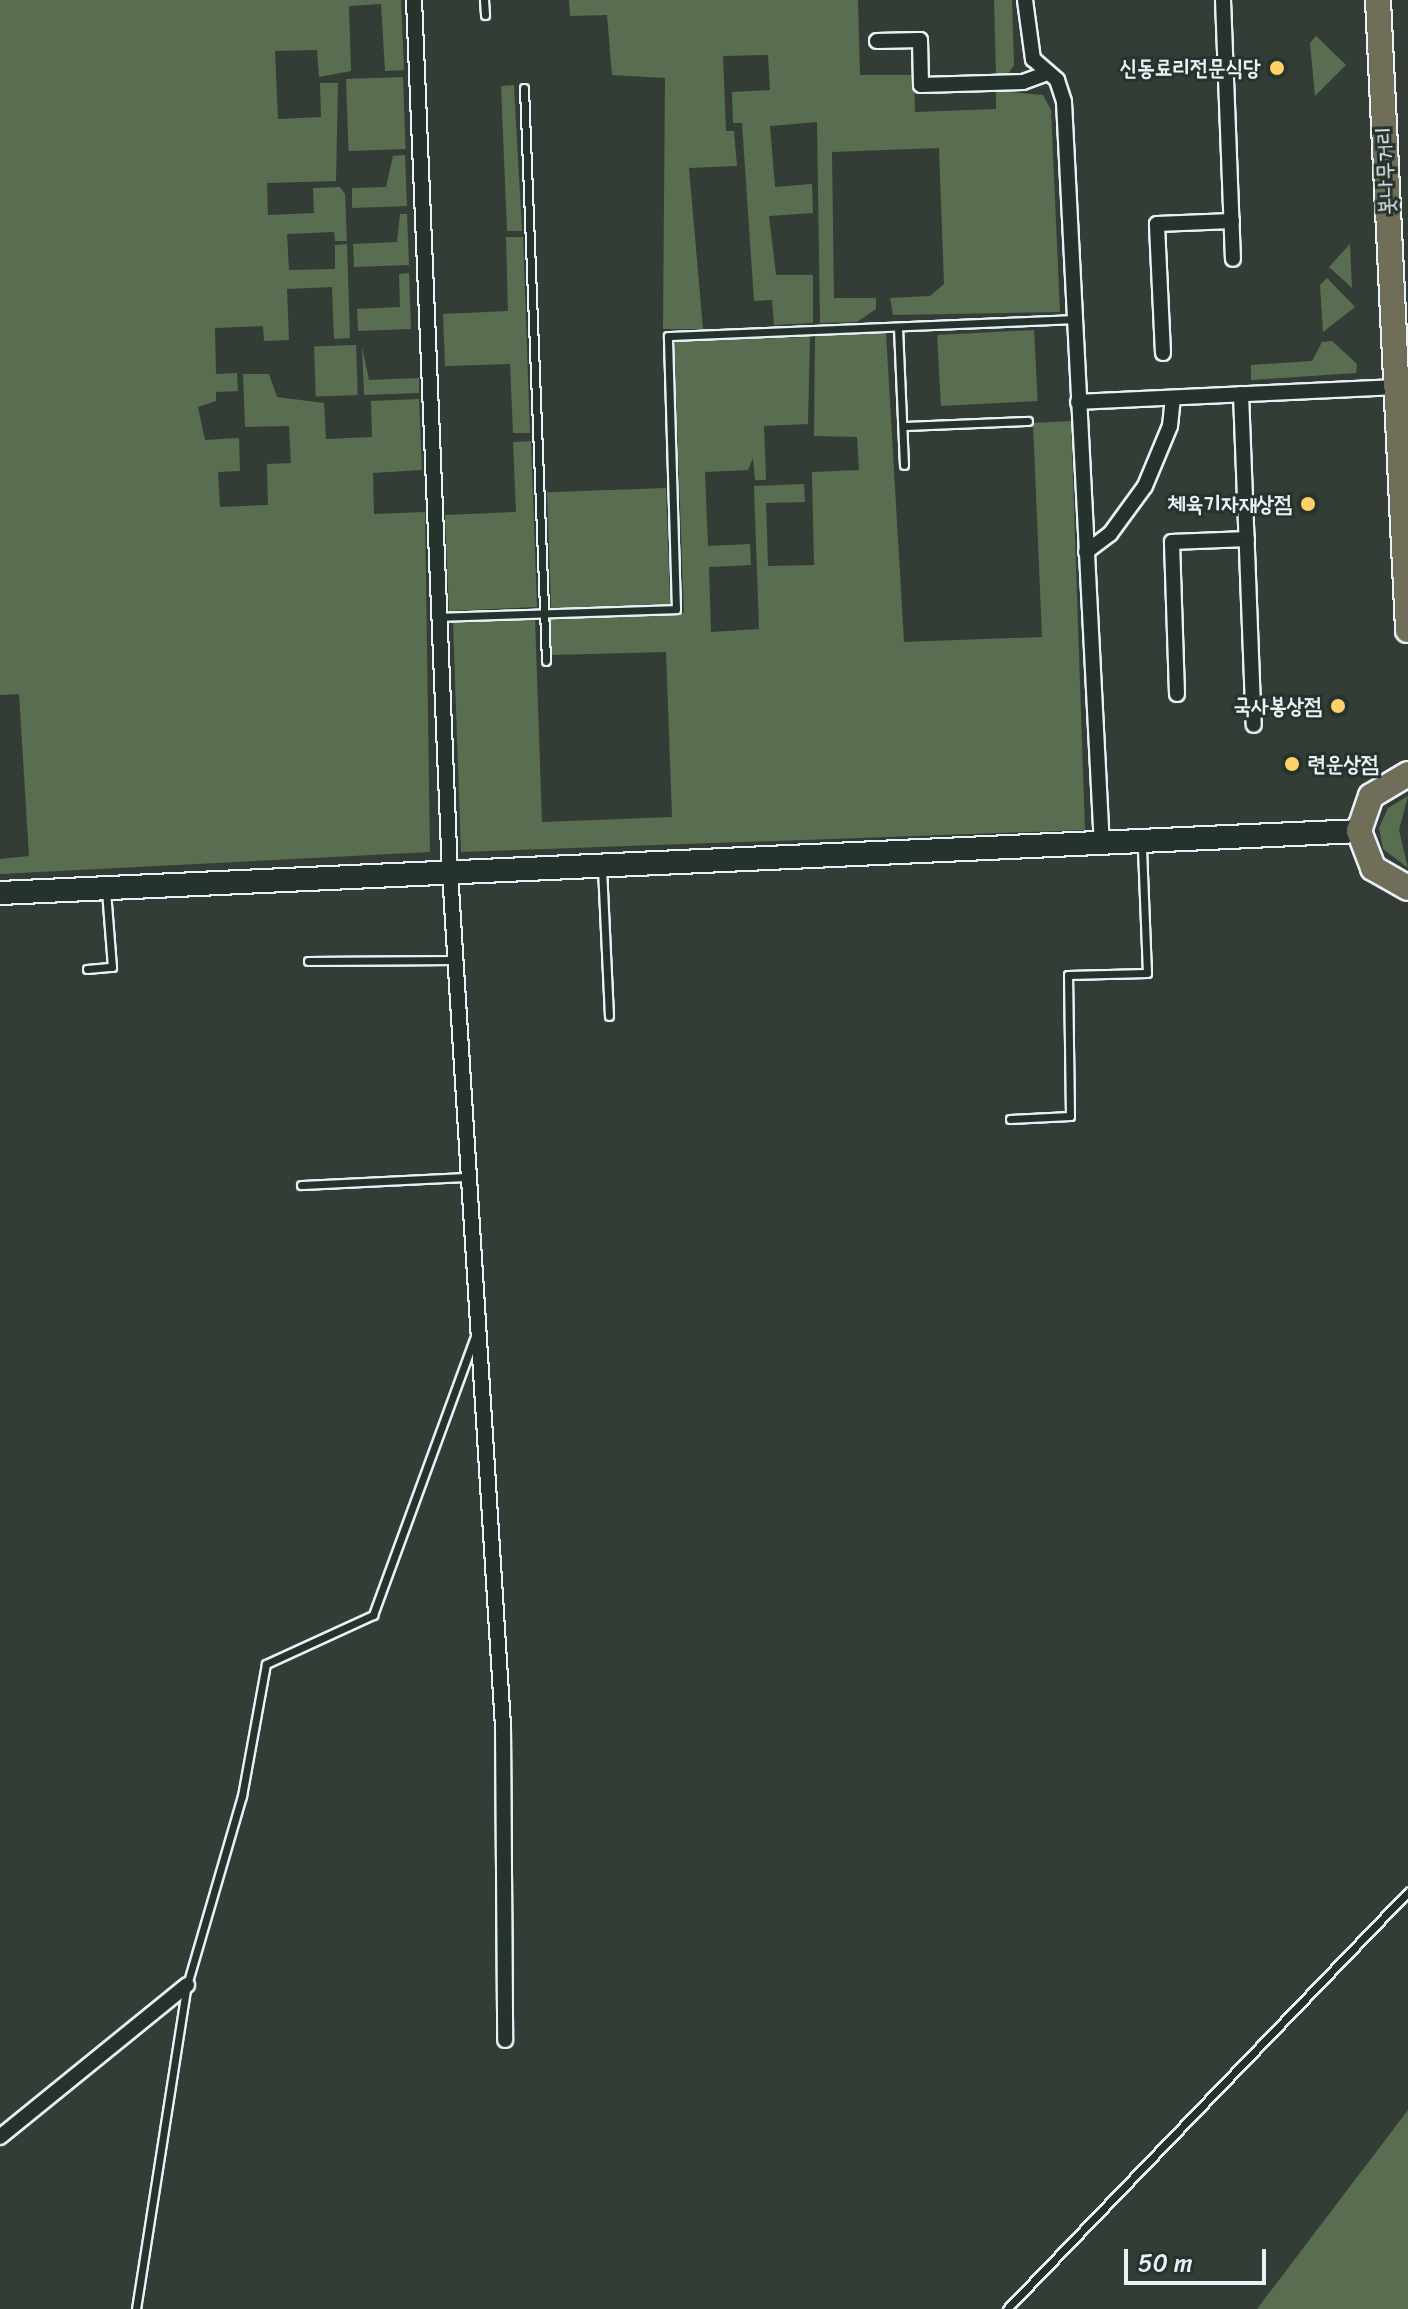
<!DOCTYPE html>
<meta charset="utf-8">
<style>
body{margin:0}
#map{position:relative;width:1408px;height:2309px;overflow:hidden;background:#343d35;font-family:Sriracha,"Poor Story",sans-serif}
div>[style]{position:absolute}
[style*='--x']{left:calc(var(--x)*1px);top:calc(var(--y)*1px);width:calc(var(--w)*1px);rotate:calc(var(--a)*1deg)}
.green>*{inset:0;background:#596e51;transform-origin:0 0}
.roads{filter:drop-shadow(2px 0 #e8f1f8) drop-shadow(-2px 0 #e8f1f8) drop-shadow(0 2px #e8f1f8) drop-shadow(0 -2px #e8f1f8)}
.lane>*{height:7px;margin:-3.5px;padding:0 3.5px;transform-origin:3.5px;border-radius:3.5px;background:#26332d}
.street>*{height:14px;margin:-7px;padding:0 7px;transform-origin:7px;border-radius:7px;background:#26332d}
.secondary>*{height:22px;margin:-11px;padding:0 11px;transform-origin:11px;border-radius:11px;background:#26332d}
.primary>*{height:24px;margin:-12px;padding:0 12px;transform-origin:12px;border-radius:12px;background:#706e59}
.dots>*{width:22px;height:22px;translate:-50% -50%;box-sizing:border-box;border:4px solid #26332d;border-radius:50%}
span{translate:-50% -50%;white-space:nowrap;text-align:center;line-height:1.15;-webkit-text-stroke:6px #26332d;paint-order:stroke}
.poi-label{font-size:22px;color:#e8f1f8;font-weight:700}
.right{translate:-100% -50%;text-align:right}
.left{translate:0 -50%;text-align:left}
.street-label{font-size:22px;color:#e8f1f8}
.scale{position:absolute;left:1124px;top:2249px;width:142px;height:36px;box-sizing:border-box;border:4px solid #e8f1f8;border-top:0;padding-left:10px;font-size:24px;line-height:28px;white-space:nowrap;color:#e8f1f8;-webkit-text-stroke:6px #26332d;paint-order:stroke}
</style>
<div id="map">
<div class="green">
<div style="clip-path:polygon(0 0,401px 0,404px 70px,385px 71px,381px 4px,349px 6px,351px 71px,319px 77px,317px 50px,275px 51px,278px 119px,321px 117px,320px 83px,338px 83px,336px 181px,267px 183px,268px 215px,314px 213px,313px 188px,340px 187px,345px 194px,347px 241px,335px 241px,334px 232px,287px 234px,289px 270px,335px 269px,335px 245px,347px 244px,350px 338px,334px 339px,332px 287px,287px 289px,289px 340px,264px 341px,263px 326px,215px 328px,216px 374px,237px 373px,238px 391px,216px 392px,216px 401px,198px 407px,205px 440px,239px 438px,240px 471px,218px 472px,220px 507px,268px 505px,267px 464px,291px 463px,289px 426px,245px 427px,243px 374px,269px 374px,277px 397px,324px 403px,326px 439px,372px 437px,371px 401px,419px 399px,422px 470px,373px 473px,374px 514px,425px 512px,430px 852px,0 874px,0 859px,29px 856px,19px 694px,0 695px)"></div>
<div style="clip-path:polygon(569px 0,858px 0,860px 75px,914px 75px,915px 112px,996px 109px,996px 91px,1043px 95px,1051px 110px,1060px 312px,893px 315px,890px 298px,930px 296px,944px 284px,939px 148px,832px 152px,834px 298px,876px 298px,876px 309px,857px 322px,820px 323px,817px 122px,770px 126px,775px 187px,812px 184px,813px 213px,769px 216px,776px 275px,813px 275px,813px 323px,774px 325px,772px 300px,754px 301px,742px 123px,733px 123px,732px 92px,770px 90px,768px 55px,723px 56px,726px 131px,734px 131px,737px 166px,689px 168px,703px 329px,663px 329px,665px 78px,612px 75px,607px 15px,570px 16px)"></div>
<div style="clip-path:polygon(994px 0,1012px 0,1014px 65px,1007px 75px,996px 75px)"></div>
<div style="clip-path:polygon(1316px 36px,1346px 65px,1315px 96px,1310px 43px)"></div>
<div style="left:403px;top:77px;width:72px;height:57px;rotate:88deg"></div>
<div style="clip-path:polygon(514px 85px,514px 86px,522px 231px,507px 231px,501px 86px)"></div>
<div style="clip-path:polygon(405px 155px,407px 206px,352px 208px,352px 188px,386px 187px,393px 156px)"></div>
<div style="clip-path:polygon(400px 214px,407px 214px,409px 265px,354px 267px,353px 244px,397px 242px)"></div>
<div style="clip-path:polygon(506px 237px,523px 237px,530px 433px,513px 433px,510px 364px,445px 366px,443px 314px,508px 311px)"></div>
<div style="clip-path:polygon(1350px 244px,1352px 288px,1329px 267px)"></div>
<div style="clip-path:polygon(409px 273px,411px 329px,358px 331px,357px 309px,400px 307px,399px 274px)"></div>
<div style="clip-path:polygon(1327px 278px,1355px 307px,1323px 332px,1320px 285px)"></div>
<div style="left:1034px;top:330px;width:71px;height:97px;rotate:87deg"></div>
<div style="clip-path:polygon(886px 333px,904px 642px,1042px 637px,1033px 423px,1071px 421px,1085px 830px,461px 852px,453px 622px,535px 619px,542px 822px,672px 817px,666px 652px,551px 655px,550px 618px,684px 613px,674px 341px,810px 337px,808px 424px,764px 426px,766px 480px,755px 480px,753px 458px,748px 470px,705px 472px,708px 546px,750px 544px,751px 565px,709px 567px,711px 632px,759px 629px,754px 486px,804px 484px,805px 502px,766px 503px,768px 566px,814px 565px,812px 472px,859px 470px,857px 437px,814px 436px,815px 336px)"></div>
<div style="clip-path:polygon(1332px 341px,1357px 364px,1356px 373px,1251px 380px,1251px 365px,1312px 361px,1322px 342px)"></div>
<div style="left:356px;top:345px;width:50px;height:42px;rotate:88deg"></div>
<div style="clip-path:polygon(362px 347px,369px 380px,419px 378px,419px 393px,364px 395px)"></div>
<div style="clip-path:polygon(531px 441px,537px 607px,449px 611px,445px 515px,516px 512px,513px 442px)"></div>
<div style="left:666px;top:488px;width:116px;height:119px;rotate:88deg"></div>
<div style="clip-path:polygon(1408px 796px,1399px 830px,1408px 868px,1383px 849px,1379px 828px,1388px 808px)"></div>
<div style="clip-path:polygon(1408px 2110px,1408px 2309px,1257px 2309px)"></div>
</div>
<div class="roads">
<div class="lane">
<div style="--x:484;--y:0;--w:15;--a:86"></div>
<div style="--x:524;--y:88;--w:573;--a:87.8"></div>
<div style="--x:898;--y:328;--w:137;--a:87.5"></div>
<div style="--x:903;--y:426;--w:125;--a:-2.3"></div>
<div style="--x:439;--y:617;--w:237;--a:-1.9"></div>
<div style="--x:676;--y:609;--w:273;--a:-91.7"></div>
<div style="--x:668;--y:336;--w:405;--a:-2.4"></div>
<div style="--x:602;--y:868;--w:148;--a:87.3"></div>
<div style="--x:308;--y:961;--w:148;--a:-0.4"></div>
<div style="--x:87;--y:969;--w:25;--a:-5"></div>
<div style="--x:112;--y:967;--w:77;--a:-94.5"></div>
<div style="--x:1010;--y:1119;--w:60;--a:-2.9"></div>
<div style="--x:1070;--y:1116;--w:141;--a:-90.8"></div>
<div style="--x:1068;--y:975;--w:79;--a:-1.5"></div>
<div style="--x:1147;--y:973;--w:127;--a:-92.3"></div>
<div style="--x:301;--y:1185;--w:166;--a:-2.8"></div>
<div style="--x:136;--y:2309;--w:328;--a:-81.1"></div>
<div style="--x:187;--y:1985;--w:197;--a:-73.8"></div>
<div style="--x:242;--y:1796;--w:134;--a:-79.7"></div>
<div style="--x:266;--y:1664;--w:118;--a:-24.6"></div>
<div style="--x:373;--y:1615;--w:296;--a:-69.9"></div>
<div style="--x:1007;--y:2309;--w:579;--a:-46.12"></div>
</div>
<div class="street">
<div style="--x:414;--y:0;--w:873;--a:87.64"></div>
<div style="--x:450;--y:872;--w:857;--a:86.45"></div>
<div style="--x:503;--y:1727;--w:313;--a:89.6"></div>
<div style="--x:1025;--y:0;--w:60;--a:82.3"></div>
<div style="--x:1033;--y:59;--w:32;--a:41"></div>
<div style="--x:1057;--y:80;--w:23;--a:72"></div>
<div style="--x:1064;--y:102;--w:745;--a:87.08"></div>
<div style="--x:1223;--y:0;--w:259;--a:87.8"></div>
<div style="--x:877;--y:41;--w:43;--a:-1.3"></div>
<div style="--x:920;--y:40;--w:45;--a:88.7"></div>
<div style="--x:921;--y:85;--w:102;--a:-1.7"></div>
<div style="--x:1023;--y:82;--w:27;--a:-20"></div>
<div style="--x:1163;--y:353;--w:129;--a:-92.7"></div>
<div style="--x:1157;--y:224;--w:75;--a:-2.3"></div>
<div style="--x:1241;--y:394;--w:331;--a:87.8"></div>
<div style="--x:1078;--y:402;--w:323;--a:-2.7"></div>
<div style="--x:1086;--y:552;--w:30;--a:-37"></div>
<div style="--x:1110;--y:534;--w:59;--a:-53.9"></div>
<div style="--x:1145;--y:486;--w:65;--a:-67.4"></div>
<div style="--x:1170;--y:426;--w:28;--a:-84"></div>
<div style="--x:1177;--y:694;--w:152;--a:-91.9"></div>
<div style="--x:1172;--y:542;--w:75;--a:-2.3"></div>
<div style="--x:0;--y:2137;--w:241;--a:-39.1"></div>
</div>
<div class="secondary">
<div style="--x:0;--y:893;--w:1360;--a:-2.61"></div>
</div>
<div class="primary">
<div style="--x:1378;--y:0;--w:631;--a:87.27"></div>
<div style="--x:1408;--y:774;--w:43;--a:149.3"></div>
<div style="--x:1371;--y:796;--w:37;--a:109"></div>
<div style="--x:1359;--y:831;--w:40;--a:69"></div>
<div style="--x:1373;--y:868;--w:40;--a:29.7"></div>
</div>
</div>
<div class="dots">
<div style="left:1277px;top:68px;background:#ffd166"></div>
<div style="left:1308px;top:504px;background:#ffd166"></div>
<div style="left:1338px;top:706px;background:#ffd166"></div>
<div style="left:1292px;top:764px;background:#ffd166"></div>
</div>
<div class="poi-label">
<span class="right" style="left:1261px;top:68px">신동료리전문식당</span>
<span class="right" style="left:1292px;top:504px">체육기자재상점</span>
<span class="right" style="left:1322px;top:706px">국사봉상점</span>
<span class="left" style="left:1308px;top:764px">련운상점</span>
</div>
<div class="street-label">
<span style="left:1385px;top:171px;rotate:-92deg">봇나무거리</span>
</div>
<div class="scale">50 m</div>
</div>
